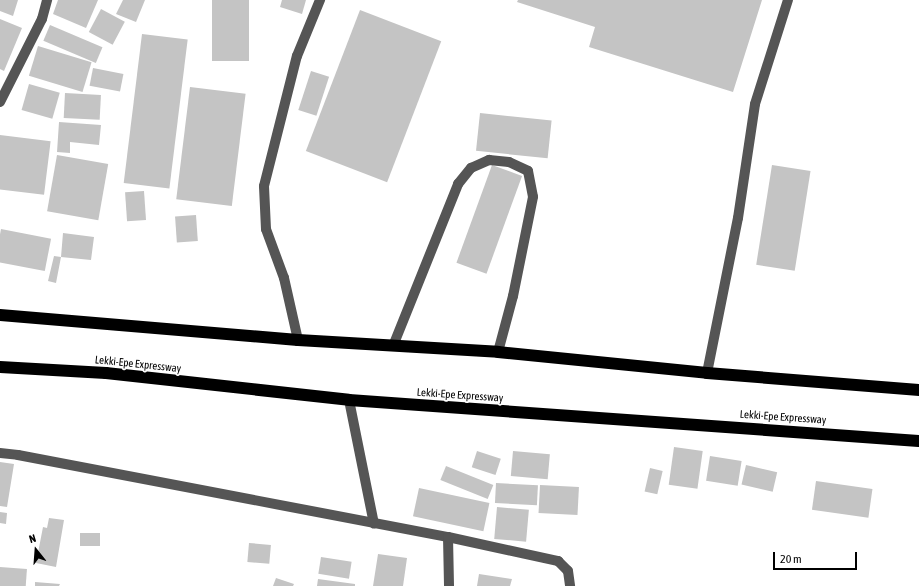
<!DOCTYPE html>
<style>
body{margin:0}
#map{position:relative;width:919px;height:586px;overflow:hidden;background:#fff;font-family:"Asap Condensed",sans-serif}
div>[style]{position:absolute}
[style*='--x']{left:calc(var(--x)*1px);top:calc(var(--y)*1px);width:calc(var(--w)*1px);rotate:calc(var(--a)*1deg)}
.building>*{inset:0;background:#c4c4c4;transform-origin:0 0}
.minor>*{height:10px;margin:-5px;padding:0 5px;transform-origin:5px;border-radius:5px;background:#555}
.highway>*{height:12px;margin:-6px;padding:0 6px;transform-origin:6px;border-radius:6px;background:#000}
span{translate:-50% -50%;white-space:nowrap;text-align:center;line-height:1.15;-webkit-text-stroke:3.5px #fff;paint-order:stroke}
.street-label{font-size:11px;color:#000}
.north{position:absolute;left:16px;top:530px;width:40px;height:40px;-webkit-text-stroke:3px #fff;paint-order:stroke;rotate:343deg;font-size:11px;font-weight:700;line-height:16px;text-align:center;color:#000}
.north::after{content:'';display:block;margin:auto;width:14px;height:18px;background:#000;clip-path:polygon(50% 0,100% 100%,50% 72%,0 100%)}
.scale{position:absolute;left:773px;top:552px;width:84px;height:18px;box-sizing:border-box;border:2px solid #000;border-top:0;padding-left:5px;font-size:12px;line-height:14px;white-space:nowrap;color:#000;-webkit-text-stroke:3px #fff;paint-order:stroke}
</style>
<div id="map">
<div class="building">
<div style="clip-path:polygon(0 0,18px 0,13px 16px,0 11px)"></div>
<div style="clip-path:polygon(58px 0,98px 0,86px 28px,53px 14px)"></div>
<div style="clip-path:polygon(123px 0,145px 0,136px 22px,116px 14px)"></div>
<div style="left:212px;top:0;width:37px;height:61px"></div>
<div style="clip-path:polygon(282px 0,306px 0,302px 14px,280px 7px)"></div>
<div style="clip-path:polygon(518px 0,762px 0,733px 92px,589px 47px,595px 27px,517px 2px)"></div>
<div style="left:101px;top:9px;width:27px;height:26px;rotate:28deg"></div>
<div style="left:360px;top:10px;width:87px;height:151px;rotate:21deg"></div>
<div style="clip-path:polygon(0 19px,22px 28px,4px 71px,0 69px)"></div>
<div style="left:50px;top:25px;width:57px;height:17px;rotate:23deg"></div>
<div style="left:142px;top:34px;width:46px;height:150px;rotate:7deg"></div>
<div style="left:38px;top:46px;width:56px;height:31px;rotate:17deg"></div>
<div style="left:93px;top:68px;width:31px;height:18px;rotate:11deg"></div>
<div style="left:311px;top:71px;width:19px;height:41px;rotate:18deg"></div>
<div style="left:29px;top:84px;width:32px;height:27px;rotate:16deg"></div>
<div style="left:190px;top:87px;width:56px;height:113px;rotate:7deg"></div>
<div style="left:65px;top:93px;width:36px;height:25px;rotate:3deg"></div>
<div style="left:480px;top:113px;width:72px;height:38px;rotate:6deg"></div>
<div style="clip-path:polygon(59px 122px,101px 125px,99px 145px,70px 142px,70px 153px,57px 152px)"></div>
<div style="left:0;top:135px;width:51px;height:54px;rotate:7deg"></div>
<div style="left:57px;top:155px;width:52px;height:57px;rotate:10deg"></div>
<div style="left:492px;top:165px;width:32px;height:104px;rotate:20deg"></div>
<div style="left:772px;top:165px;width:39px;height:101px;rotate:9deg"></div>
<div style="left:144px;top:191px;width:29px;height:19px;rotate:86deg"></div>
<div style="left:196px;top:215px;width:26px;height:21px;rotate:86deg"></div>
<div style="left:1px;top:229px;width:51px;height:33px;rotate:11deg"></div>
<div style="clip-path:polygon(63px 233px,94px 237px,91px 260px,61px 257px,56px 283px,48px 281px,54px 256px,61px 257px)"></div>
<div style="left:674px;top:447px;width:29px;height:38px;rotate:8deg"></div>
<div style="left:477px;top:451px;width:25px;height:17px;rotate:18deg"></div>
<div style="left:513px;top:451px;width:37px;height:25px;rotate:5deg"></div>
<div style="left:710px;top:456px;width:32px;height:25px;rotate:9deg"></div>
<div style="clip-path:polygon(0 462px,14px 464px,7px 507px,0 506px)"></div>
<div style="left:746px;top:465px;width:32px;height:20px;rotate:13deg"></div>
<div style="left:446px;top:466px;width:51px;height:15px;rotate:22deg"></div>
<div style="left:650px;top:468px;width:13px;height:24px;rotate:13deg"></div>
<div style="left:816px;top:481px;width:57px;height:29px;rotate:8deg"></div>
<div style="left:496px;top:483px;width:42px;height:20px;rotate:3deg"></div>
<div style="left:540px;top:485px;width:39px;height:28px;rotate:3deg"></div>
<div style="left:419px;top:488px;width:72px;height:29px;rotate:12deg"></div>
<div style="left:497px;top:507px;width:32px;height:32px;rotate:5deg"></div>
<div style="clip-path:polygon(0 512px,7px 513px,6px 524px,0 523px)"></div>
<div style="clip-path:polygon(49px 518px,64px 520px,56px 567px,36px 563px,43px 527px,47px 528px)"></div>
<div style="left:80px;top:533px;width:20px;height:13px"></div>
<div style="left:249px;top:543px;width:22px;height:19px;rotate:5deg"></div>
<div style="clip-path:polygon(378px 554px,407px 558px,403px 586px,373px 586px)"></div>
<div style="left:321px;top:557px;width:31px;height:17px;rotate:9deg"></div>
<div style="left:0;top:567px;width:27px;height:19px;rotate:4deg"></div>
<div style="clip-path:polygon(479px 574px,512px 579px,510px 586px,477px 586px)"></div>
<div style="clip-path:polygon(276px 578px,294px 584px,293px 586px,273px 586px)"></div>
<div style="clip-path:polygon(318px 579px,355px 584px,355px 586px,317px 586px)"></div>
<div style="clip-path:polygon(35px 582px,60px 584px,59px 586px,35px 586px)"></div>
</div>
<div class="minor">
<div style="--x:0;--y:102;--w:93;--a:-63.2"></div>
<div style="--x:42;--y:19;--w:20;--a:-75"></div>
<div style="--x:298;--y:340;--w:64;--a:-102.7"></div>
<div style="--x:284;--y:278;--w:52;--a:-110.2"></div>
<div style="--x:266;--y:229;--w:43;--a:-92.7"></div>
<div style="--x:264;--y:186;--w:134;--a:-75.8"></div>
<div style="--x:297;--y:56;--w:61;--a:-67.7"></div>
<div style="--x:393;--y:346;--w:175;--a:-68.1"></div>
<div style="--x:458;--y:184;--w:21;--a:-51"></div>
<div style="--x:471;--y:168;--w:20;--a:-24"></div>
<div style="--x:489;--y:160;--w:20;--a:6"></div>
<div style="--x:509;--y:162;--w:21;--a:25"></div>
<div style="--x:528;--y:171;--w:26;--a:79"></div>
<div style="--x:533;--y:197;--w:101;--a:101.4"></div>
<div style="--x:513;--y:296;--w:58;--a:105"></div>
<div style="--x:707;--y:373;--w:158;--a:-78.7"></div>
<div style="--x:738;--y:218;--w:115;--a:-81.5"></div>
<div style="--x:755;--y:104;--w:109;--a:-72.4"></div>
<div style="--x:349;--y:400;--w:126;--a:78.6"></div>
<div style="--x:0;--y:453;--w:18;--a:6"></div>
<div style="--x:18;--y:455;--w:438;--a:10.8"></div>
<div style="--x:448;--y:537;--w:49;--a:88.8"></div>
<div style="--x:448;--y:537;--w:113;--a:12.3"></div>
<div style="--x:558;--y:561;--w:14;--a:45"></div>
<div style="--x:568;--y:571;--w:15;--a:82"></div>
</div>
<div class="highway">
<div style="--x:0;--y:315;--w:299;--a:4.8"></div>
<div style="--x:298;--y:340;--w:200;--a:3.4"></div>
<div style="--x:498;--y:352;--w:210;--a:5.7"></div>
<div style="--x:707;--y:373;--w:213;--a:4.6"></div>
<div style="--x:0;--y:367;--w:106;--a:3.2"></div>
<div style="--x:106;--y:373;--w:244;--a:6.3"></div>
<div style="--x:349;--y:400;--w:571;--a:4.11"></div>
</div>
<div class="street-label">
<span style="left:138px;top:364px;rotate:6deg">Lekki-Epe Expressway</span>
<span style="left:460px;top:395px;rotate:4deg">Lekki-Epe Expressway</span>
<span style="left:783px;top:417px;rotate:4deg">Lekki-Epe Expressway</span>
</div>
<div class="north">N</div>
<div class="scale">20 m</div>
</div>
